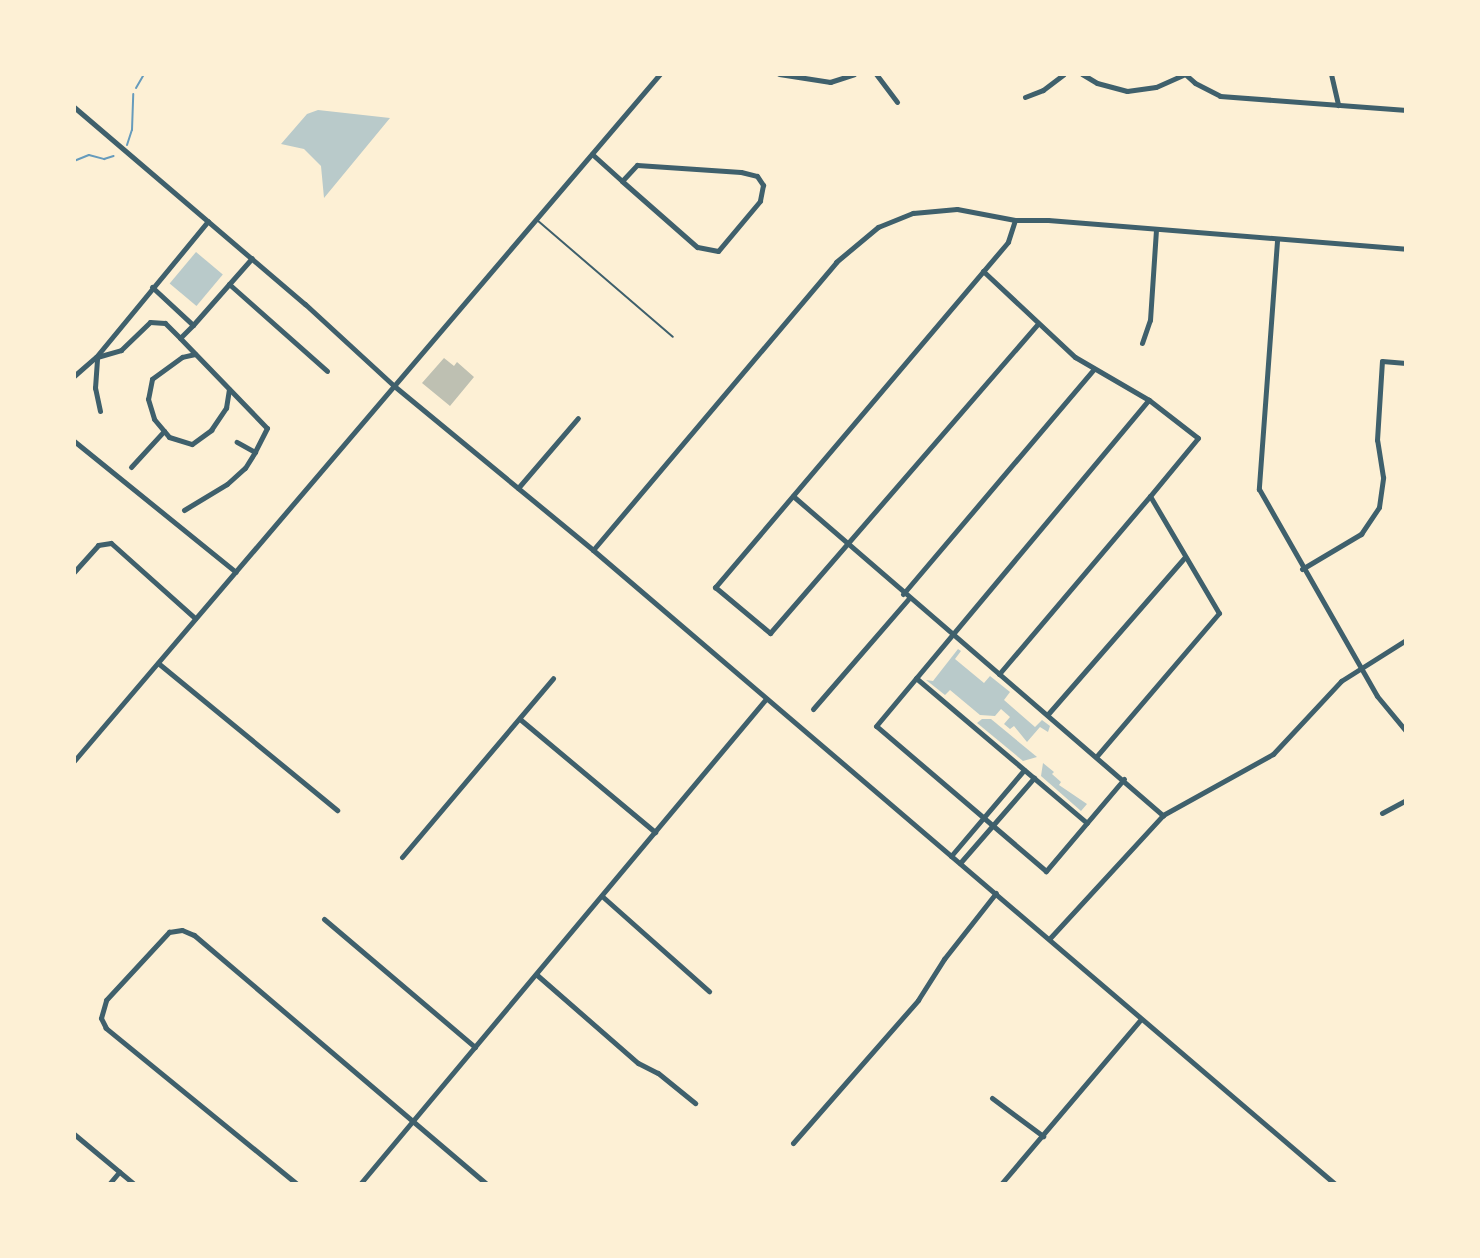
<!DOCTYPE html>
<style>
body{margin:0}
#map{position:relative;width:1480px;height:1258px;overflow:hidden;background:#fdf0d5;font-family:Inter,sans-serif}
div>[style]{position:absolute}
[style*='--x']{left:calc(var(--x)*1px);top:calc(var(--y)*1px);width:calc(var(--w)*1px);rotate:calc(var(--a)*1deg)}
.green>*{inset:0;background:#b9caca;transform-origin:0 0}
.stream>*{height:2px;margin:-1px;padding:0 1px;transform-origin:1px;border-radius:1px;background:#669bbc}
.building>*{inset:0;background:#bec0b2}
.service>*{height:2px;margin:-1px;padding:0 1px;transform-origin:1px;border-radius:1px;background:#3f606c}
.minor>*{height:5px;margin:-2.5px;padding:0 2.5px;transform-origin:2.5px;border-radius:2.5px;background:#3f606c}
span{translate:-50% -50%;white-space:nowrap;text-align:center;line-height:1.15;-webkit-text-stroke:6px #fdf0d5;paint-order:stroke}
.frame{position:absolute;inset:0;border:76px solid #fdf0d5;pointer-events:none}
</style>
<div id="map">
<div class="green">
<div style="clip-path:polygon(318px 110px,390px 118px,324px 198px,321px 166px,304px 149px,281px 144px,307px 114px)"></div>
<div style="left:196px;top:252px;width:35px;height:41px;rotate:40deg"></div>
<div style="clip-path:polygon(958px 649px,961px 651px,955px 659px,984px 683px,990px 676px,1010px 692px,1004px 700px,1035px 727px,1042px 720px,1050px 726px,1048px 732px,1040px 727px,1027px 742px,1014px 726px,1010px 729px,1004px 724px,1010px 717px,1001px 709px,995px 716px,980px 715px,950px 690px,945px 695px,926px 680px,933px 681px)"></div>
<div style="clip-path:polygon(982px 719px,991px 719px,1037px 757px,1023px 761px,977px 723px)"></div>
<div style="clip-path:polygon(1043px 763px,1054px 772px,1052px 774px,1061px 782px,1059px 785px,1087px 804px,1081px 811px,1041px 776px)"></div>
</div>
<div class="stream">
<div style="--x:136;--y:88;--w:16;--a:-60"></div>
<div style="--x:127;--y:145;--w:16;--a:-72"></div>
<div style="--x:132;--y:130;--w:36;--a:-88"></div>
<div style="--x:74;--y:161;--w:16;--a:-22"></div>
<div style="--x:89;--y:155;--w:16;--a:15"></div>
<div style="--x:104;--y:159;--w:10;--a:-17"></div>
</div>
<div class="building">
<div style="clip-path:polygon(444px 358px,454px 366px,457px 362px,474px 377px,450px 406px,422px 383px)"></div>
</div>
<div class="service">
<div style="--x:537;--y:220;--w:179;--a:40.7"></div>
</div>
<div class="minor">
<div style="--x:779;--y:74;--w:52;--a:8.9"></div>
<div style="--x:830;--y:82;--w:25;--a:-18"></div>
<div style="--x:876;--y:74;--w:35;--a:53"></div>
<div style="--x:1082;--y:74;--w:17;--a:31"></div>
<div style="--x:1097;--y:83;--w:31;--a:15"></div>
<div style="--x:1127;--y:91;--w:29;--a:-8"></div>
<div style="--x:1156;--y:87;--w:32;--a:-24"></div>
<div style="--x:1185;--y:74;--w:13;--a:42"></div>
<div style="--x:1195;--y:83;--w:28;--a:27"></div>
<div style="--x:1220;--y:96;--w:187;--a:4.3"></div>
<div style="--x:1331;--y:74;--w:32;--a:77"></div>
<div style="--x:1025;--y:97;--w:19;--a:-21"></div>
<div style="--x:1043;--y:90;--w:26;--a:-37"></div>
<div style="--x:74;--y:107;--w:304;--a:40.5"></div>
<div style="--x:305;--y:304;--w:120;--a:42.6"></div>
<div style="--x:393;--y:385;--w:259;--a:39.5"></div>
<div style="--x:593;--y:550;--w:976;--a:40.51"></div>
<div style="--x:592;--y:154;--w:40;--a:42"></div>
<div style="--x:637;--y:165;--w:104;--a:3.9"></div>
<div style="--x:741;--y:172;--w:16;--a:14"></div>
<div style="--x:757;--y:176;--w:11;--a:56"></div>
<div style="--x:763;--y:185;--w:16;--a:101"></div>
<div style="--x:760;--y:201;--w:65;--a:130"></div>
<div style="--x:718;--y:251;--w:21;--a:-169"></div>
<div style="--x:697;--y:247;--w:100;--a:-138.7"></div>
<div style="--x:622;--y:181;--w:22;--a:-47"></div>
<div style="--x:1015;--y:220;--w:23;--a:108"></div>
<div style="--x:1008;--y:242;--w:453;--a:130.3"></div>
<div style="--x:715;--y:587;--w:72;--a:39.9"></div>
<div style="--x:770;--y:633;--w:408;--a:-49.1"></div>
<div style="--x:1277;--y:241;--w:249;--a:94.2"></div>
<div style="--x:1259;--y:489;--w:238;--a:60.3"></div>
<div style="--x:1377;--y:696;--w:45;--a:50.4"></div>
<div style="--x:983;--y:271;--w:126;--a:43.1"></div>
<div style="--x:1075;--y:357;--w:86;--a:30.2"></div>
<div style="--x:1149;--y:400;--w:62;--a:37.8"></div>
<div style="--x:1198;--y:438;--w:75;--a:129.6"></div>
<div style="--x:1150;--y:496;--w:136;--a:59.5"></div>
<div style="--x:1219;--y:613;--w:188;--a:130.5"></div>
<div style="--x:229;--y:284;--w:131;--a:41.6"></div>
<div style="--x:152;--y:287;--w:56;--a:42.8"></div>
<div style="--x:193;--y:325;--w:89;--a:-48.6"></div>
<div style="--x:193;--y:325;--w:18;--a:135"></div>
<div style="--x:180;--y:338;--w:125;--a:46"></div>
<div style="--x:267;--y:428;--w:27;--a:117"></div>
<div style="--x:255;--y:452;--w:21;--a:-151"></div>
<div style="--x:1142;--y:343;--w:24;--a:-71"></div>
<div style="--x:1150;--y:320;--w:91;--a:-86.2"></div>
<div style="--x:195;--y:354;--w:13;--a:167"></div>
<div style="--x:182;--y:357;--w:37;--a:144"></div>
<div style="--x:152;--y:379;--w:20;--a:101"></div>
<div style="--x:148;--y:399;--w:21;--a:73"></div>
<div style="--x:154;--y:419;--w:23;--a:50"></div>
<div style="--x:169;--y:437;--w:24;--a:17"></div>
<div style="--x:192;--y:444;--w:24;--a:-36"></div>
<div style="--x:211;--y:430;--w:27;--a:-56"></div>
<div style="--x:226;--y:408;--w:19;--a:-81"></div>
<div style="--x:74;--y:376;--w:29;--a:-41"></div>
<div style="--x:96;--y:357;--w:176;--a:-50.5"></div>
<div style="--x:100;--y:411;--w:24;--a:-102"></div>
<div style="--x:95;--y:388;--w:31;--a:-86"></div>
<div style="--x:97;--y:357;--w:25;--a:-16"></div>
<div style="--x:121;--y:350;--w:40;--a:-44"></div>
<div style="--x:150;--y:322;--w:15;--a:4"></div>
<div style="--x:165;--y:323;--w:21;--a:45"></div>
<div style="--x:74;--y:441;--w:208;--a:39"></div>
<div style="--x:131;--y:467;--w:49;--a:-47.5"></div>
<div style="--x:518;--y:488;--w:92;--a:-49.4"></div>
<div style="--x:793;--y:496;--w:489;--a:40.8"></div>
<div style="--x:184;--y:510;--w:50;--a:-31.2"></div>
<div style="--x:227;--y:484;--w:24;--a:-42"></div>
<div style="--x:245;--y:468;--w:19;--a:-58"></div>
<div style="--x:593;--y:550;--w:377;--a:-49.8"></div>
<div style="--x:836;--y:262;--w:55;--a:-39.8"></div>
<div style="--x:878;--y:227;--w:38;--a:-22"></div>
<div style="--x:913;--y:213;--w:44;--a:-5.2"></div>
<div style="--x:957;--y:209;--w:59;--a:10.7"></div>
<div style="--x:1015;--y:220;--w:33;--a:0"></div>
<div style="--x:1048;--y:220;--w:359;--a:4.6"></div>
<div style="--x:1302;--y:569;--w:69;--a:-30.7"></div>
<div style="--x:1361;--y:534;--w:32;--a:-56"></div>
<div style="--x:1379;--y:507;--w:30;--a:-82"></div>
<div style="--x:1383;--y:477;--w:37;--a:-99"></div>
<div style="--x:1377;--y:440;--w:79;--a:-86.4"></div>
<div style="--x:1382;--y:361;--w:24;--a:5"></div>
<div style="--x:74;--y:572;--w:36;--a:-48"></div>
<div style="--x:98;--y:545;--w:13;--a:-9"></div>
<div style="--x:111;--y:543;--w:113;--a:41.8"></div>
<div style="--x:903;--y:594;--w:294;--a:-49.7"></div>
<div style="--x:158;--y:663;--w:232;--a:39.4"></div>
<div style="--x:999;--y:674;--w:233;--a:-49.7"></div>
<div style="--x:916;--y:678;--w:224;--a:40.3"></div>
<div style="--x:813;--y:709;--w:147;--a:-49.1"></div>
<div style="--x:1048;--y:714;--w:208;--a:-48.9"></div>
<div style="--x:521;--y:720;--w:175;--a:39.9"></div>
<div style="--x:74;--y:761;--w:903;--a:-49.54"></div>
<div style="--x:1124;--y:779;--w:121;--a:130.3"></div>
<div style="--x:1046;--y:871;--w:223;--a:-139.5"></div>
<div style="--x:876;--y:726;--w:425;--a:-50.1"></div>
<div style="--x:1382;--y:813;--w:27;--a:-28"></div>
<div style="--x:951;--y:856;--w:113;--a:-49.7"></div>
<div style="--x:402;--y:857;--w:234;--a:-49.8"></div>
<div style="--x:960;--y:863;--w:113;--a:-49"></div>
<div style="--x:603;--y:897;--w:142;--a:41.6"></div>
<div style="--x:324;--y:919;--w:198;--a:40.3"></div>
<div style="--x:1050;--y:938;--w:167;--a:-47.4"></div>
<div style="--x:1163;--y:815;--w:126;--a:-29"></div>
<div style="--x:1273;--y:754;--w:100;--a:-47"></div>
<div style="--x:1341;--y:681;--w:77;--a:-32.2"></div>
<div style="--x:537;--y:975;--w:134;--a:41.1"></div>
<div style="--x:638;--y:1063;--w:22;--a:27"></div>
<div style="--x:658;--y:1073;--w:48;--a:39"></div>
<div style="--x:992;--y:1098;--w:64;--a:36.7"></div>
<div style="--x:74;--y:1134;--w:78;--a:39.8"></div>
<div style="--x:793;--y:1143;--w:190;--a:-48.8"></div>
<div style="--x:918;--y:1000;--w:49;--a:-57.6"></div>
<div style="--x:944;--y:959;--w:84;--a:-51.8"></div>
<div style="--x:109;--y:1184;--w:16;--a:-50"></div>
<div style="--x:297;--y:1184;--w:247;--a:-140.8"></div>
<div style="--x:106;--y:1028;--w:11;--a:-117"></div>
<div style="--x:101;--y:1018;--w:19;--a:-74"></div>
<div style="--x:106;--y:1000;--w:93;--a:-47.2"></div>
<div style="--x:169;--y:932;--w:13;--a:-9"></div>
<div style="--x:182;--y:930;--w:13;--a:23"></div>
<div style="--x:194;--y:935;--w:385;--a:40.4"></div>
<div style="--x:360;--y:1184;--w:631;--a:-50.08"></div>
<div style="--x:1001;--y:1184;--w:215;--a:-49.7"></div>
</div>
<div class="frame"></div>
</div>
